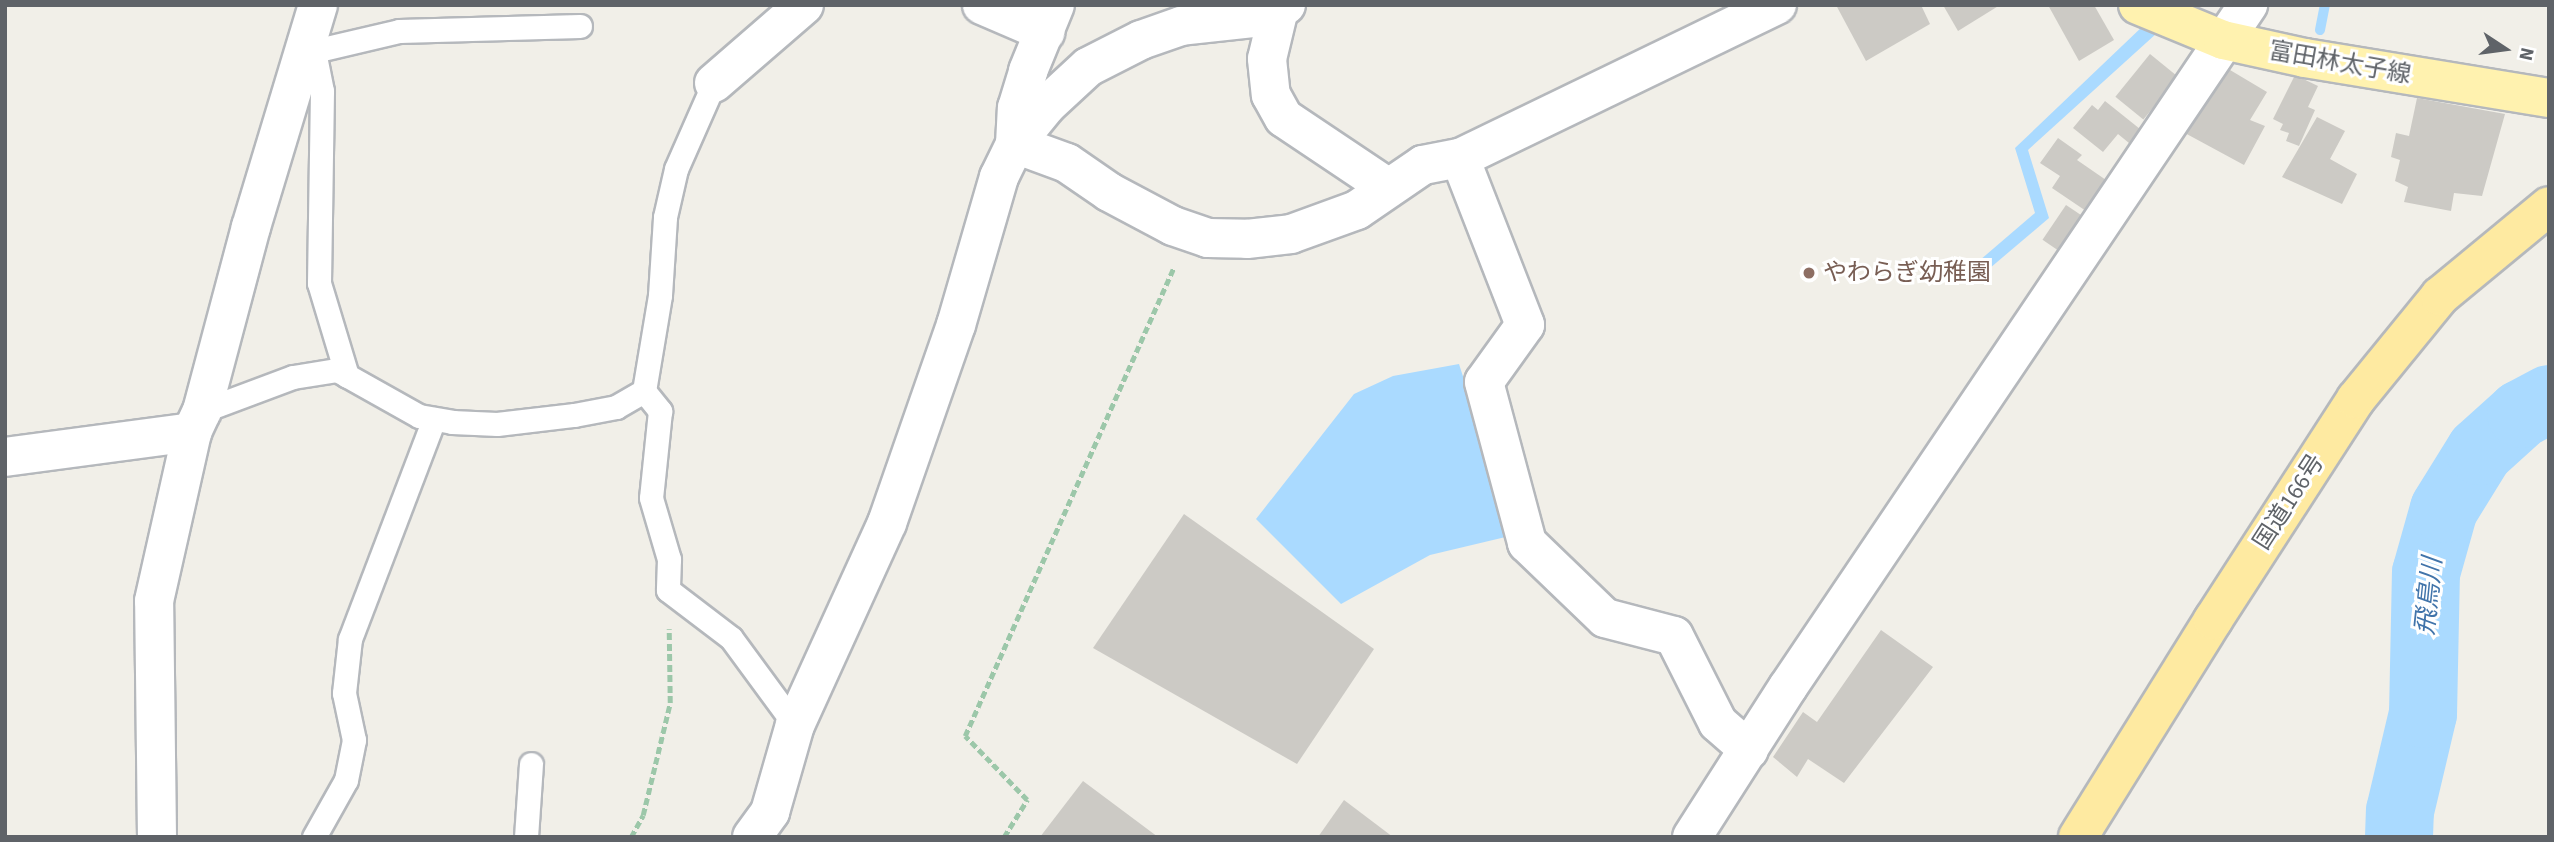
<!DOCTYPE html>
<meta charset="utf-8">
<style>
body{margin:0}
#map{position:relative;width:2554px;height:842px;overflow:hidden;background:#f1efe8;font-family:"Source Sans 3","Noto Sans JP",sans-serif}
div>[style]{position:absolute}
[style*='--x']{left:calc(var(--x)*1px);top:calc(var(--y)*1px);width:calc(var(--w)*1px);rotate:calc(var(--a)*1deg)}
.water>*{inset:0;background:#aadaff}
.stream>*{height:10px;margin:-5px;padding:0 5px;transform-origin:5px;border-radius:5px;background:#aadaff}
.river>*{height:68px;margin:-34px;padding:0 34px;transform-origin:34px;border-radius:34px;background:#aadaff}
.building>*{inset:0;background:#cccac5;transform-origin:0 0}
.path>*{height:4.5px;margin-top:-2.25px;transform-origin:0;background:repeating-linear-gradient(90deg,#9cc7a9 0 7px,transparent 0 10.5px)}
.roads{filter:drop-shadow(2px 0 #b5b8bc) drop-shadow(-2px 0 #b5b8bc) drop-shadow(0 2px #b5b8bc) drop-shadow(0 -2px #b5b8bc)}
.service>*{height:23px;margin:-11.5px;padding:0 11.5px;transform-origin:11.5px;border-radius:11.5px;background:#fff}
.minor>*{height:38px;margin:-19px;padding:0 19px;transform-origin:19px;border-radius:19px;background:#fff}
.primary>*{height:38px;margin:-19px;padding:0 19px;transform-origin:19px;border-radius:19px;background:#fff2af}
.trunk>*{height:38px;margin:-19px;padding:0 19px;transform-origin:19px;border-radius:19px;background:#feeaa1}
.dots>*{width:19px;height:19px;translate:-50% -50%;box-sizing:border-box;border:4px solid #fff;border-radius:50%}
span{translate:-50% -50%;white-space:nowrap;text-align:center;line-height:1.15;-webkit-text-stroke:6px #fff;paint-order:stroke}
.street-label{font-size:24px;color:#5f6368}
.education-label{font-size:24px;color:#785e54}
.left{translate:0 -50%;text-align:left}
.water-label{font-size:26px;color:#4174aa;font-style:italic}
.frame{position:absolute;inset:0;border:7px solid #5f6368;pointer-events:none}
.north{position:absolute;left:2470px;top:14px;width:70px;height:70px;-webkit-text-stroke:5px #fff;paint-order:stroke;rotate:103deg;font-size:19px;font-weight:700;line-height:28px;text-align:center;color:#5f6368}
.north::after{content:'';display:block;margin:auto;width:24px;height:32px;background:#5f6368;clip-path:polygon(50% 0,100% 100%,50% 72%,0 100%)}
</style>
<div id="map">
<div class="water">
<div style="clip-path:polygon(2144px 25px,2157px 33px,2028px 150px,2049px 218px,1970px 285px,1966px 272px,2035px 213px,2015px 148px)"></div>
<div style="clip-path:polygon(1459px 364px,1514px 535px,1430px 555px,1341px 604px,1256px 519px,1354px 394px,1393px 376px)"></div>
</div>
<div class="stream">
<div style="--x:2320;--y:30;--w:25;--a:-79"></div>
</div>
<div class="river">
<div style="--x:2399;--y:837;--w:26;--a:-88"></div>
<div style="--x:2400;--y:811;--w:100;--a:-76.7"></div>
<div style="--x:2423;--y:714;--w:141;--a:-88.8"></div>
<div style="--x:2426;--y:573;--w:66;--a:-74.3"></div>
<div style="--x:2444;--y:509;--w:68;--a:-58.2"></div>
<div style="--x:2480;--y:451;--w:55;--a:-42.1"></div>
<div style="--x:2521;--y:414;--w:32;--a:-28"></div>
</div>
<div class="building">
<div style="clip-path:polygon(1836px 5px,1921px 5px,1930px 24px,1866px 61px)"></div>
<div style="clip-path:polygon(1943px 5px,2000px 5px,1958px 31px)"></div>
<div style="clip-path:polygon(2048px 5px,2094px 5px,2114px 40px,2079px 61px)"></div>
<div style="left:2150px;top:54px;width:36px;height:55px;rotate:39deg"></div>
<div style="clip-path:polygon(2225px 67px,2267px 92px,2250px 120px,2265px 126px,2244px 165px,2183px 132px)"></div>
<div style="clip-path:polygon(2295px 75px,2318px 86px,2308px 107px,2315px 110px,2299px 146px,2286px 141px,2289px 133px,2280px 130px,2283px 124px,2273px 119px)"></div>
<div style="clip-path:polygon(2417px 98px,2505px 114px,2482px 196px,2454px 193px,2451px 211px,2404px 202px,2408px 187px,2395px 181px,2400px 160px,2391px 157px,2396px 133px,2409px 136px)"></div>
<div style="clip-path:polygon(2105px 101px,2140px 129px,2129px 143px,2118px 134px,2103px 152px,2073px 128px,2092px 105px,2098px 110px)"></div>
<div style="clip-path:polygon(2317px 117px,2345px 131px,2330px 159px,2357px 174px,2342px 204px,2282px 177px)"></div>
<div style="clip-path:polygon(2058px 138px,2082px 155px,2077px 160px,2106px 180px,2086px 211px,2052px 188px,2060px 176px,2040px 163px)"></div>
<div style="left:2066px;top:205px;width:23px;height:42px;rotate:34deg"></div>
<div style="clip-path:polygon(1184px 514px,1374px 649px,1297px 764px,1093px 648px)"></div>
<div style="clip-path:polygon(1881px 630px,1933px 667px,1844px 783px,1808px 759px,1797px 777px,1773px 757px,1803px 712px,1817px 722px)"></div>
<div style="clip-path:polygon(1083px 781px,1158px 837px,1040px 837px)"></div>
<div style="clip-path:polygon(1344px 800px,1393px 837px,1318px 837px)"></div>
</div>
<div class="path">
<div style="--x:631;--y:837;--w:25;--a:-61"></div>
<div style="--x:643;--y:815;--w:115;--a:-76.4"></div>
<div style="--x:670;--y:703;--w:74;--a:-90.8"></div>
<div style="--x:1004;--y:837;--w:44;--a:-58.1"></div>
<div style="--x:1027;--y:800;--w:89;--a:-134.1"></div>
<div style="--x:965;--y:736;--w:513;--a:-65.98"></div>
</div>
<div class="roads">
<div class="service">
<div style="--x:305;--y:45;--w:11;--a:34"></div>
<div style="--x:314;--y:51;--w:41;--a:78.7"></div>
<div style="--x:322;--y:91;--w:192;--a:90.9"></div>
<div style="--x:319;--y:283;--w:97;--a:73.2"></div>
<div style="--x:314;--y:51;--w:87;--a:-13.2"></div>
<div style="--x:399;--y:31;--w:181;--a:-1.6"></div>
<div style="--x:644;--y:391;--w:26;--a:51"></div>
<div style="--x:660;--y:411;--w:87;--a:95.9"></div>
<div style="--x:651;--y:498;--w:64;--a:73.6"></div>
<div style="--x:669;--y:559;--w:31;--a:92"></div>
<div style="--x:668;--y:590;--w:79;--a:37.3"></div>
<div style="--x:731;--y:638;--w:108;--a:53.7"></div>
<div style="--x:202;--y:411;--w:97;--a:-20.5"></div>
<div style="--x:293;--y:377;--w:45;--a:-9"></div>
<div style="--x:337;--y:370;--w:94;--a:29.3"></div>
<div style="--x:419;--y:416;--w:34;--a:10"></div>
<div style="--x:452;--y:422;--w:45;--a:2.5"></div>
<div style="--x:497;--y:424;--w:78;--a:-6.7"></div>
<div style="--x:574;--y:415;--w:43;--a:-10.8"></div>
<div style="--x:616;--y:407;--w:32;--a:-30"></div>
<div style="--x:644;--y:391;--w:97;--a:-80.5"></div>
<div style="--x:660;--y:295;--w:78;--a:-86.3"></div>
<div style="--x:665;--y:217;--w:49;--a:-77.1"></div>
<div style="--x:676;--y:169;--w:94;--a:-66.2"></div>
<div style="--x:314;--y:837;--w:65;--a:-60.7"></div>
<div style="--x:346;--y:780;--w:41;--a:-78.7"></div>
<div style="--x:354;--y:740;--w:48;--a:-102"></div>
<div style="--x:344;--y:693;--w:54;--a:-83.7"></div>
<div style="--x:350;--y:639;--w:235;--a:-69.1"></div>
<div style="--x:526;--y:837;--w:73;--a:-86.1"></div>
</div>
<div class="minor">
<div style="--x:982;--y:5;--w:69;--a:23.2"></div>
<div style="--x:1286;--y:5;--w:27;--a:153"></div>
<div style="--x:1262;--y:17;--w:81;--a:173.7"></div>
<div style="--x:1181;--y:26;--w:42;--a:160.7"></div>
<div style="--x:1141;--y:40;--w:59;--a:153"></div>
<div style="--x:1088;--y:67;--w:56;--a:137.2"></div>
<div style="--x:1047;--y:105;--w:50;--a:129.4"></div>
<div style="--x:1015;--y:144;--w:55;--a:20.1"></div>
<div style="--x:1067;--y:163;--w:51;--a:34.6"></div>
<div style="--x:1109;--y:192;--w:72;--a:28"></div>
<div style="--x:1173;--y:226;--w:37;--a:19"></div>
<div style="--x:1208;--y:238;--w:39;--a:1"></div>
<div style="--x:1247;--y:239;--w:44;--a:-6.5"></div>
<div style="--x:1291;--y:234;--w:70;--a:-20"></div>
<div style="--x:1357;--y:210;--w:80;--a:-34.3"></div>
<div style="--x:1423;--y:165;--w:38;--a:-11"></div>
<div style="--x:1460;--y:158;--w:352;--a:-25.8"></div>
<div style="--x:1279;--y:9;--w:51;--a:103.5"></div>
<div style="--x:1267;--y:59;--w:36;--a:84"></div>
<div style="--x:1271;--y:95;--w:26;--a:61"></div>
<div style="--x:1284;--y:118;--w:124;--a:33.8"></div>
<div style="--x:714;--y:83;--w:119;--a:-40.9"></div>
<div style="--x:1460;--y:158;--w:179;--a:68.7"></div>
<div style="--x:1525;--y:325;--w:70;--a:125.7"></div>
<div style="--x:1484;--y:382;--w:167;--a:75"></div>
<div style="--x:1527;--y:543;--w:108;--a:43.9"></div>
<div style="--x:1605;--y:618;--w:71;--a:14.6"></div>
<div style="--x:1674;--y:636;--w:97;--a:63.2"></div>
<div style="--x:1718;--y:723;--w:41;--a:41.1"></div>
<div style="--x:5;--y:457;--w:189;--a:-7.6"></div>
<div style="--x:157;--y:837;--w:236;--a:-90.7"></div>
<div style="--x:154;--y:601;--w:173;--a:-77.3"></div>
<div style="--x:192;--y:432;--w:23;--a:-65"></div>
<div style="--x:202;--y:411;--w:190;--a:-75.1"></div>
<div style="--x:251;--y:227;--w:232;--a:-73.2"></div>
<div style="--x:752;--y:837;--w:31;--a:-54"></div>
<div style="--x:770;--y:812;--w:91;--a:-74"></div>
<div style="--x:795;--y:725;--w:222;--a:-65.5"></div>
<div style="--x:887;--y:523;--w:210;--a:-70.8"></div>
<div style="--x:956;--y:325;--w:154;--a:-73.8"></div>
<div style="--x:999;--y:177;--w:37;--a:-64"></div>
<div style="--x:1015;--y:144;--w:36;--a:-87"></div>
<div style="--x:1017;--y:108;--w:39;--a:-73"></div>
<div style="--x:1028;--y:71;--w:71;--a:-67.8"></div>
<div style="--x:1692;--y:837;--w:178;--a:-57.4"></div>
<div style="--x:1788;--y:687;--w:823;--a:-56"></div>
</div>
<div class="primary">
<div style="--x:2138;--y:5;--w:92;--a:22.4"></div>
<div style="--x:2223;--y:40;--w:84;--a:12.4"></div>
<div style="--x:2305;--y:58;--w:247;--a:9.3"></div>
</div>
<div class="trunk">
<div style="--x:2078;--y:837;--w:256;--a:-58.1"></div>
<div style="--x:2213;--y:620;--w:263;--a:-57.1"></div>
<div style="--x:2356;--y:399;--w:133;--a:-50.8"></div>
<div style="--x:2440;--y:296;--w:141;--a:-39.5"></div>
</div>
</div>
<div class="dots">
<div style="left:1809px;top:273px;background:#8d6e63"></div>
</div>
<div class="street-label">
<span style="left:2340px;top:63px;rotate:10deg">富田林太子線</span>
<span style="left:2289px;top:502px;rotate:-57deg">国道166号</span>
</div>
<div class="education-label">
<span class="left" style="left:1823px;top:273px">やわらぎ幼稚園</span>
</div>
<div class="water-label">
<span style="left:2429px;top:596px;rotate:-84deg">飛鳥川</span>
</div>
<div class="frame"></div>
<div class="north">N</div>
</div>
